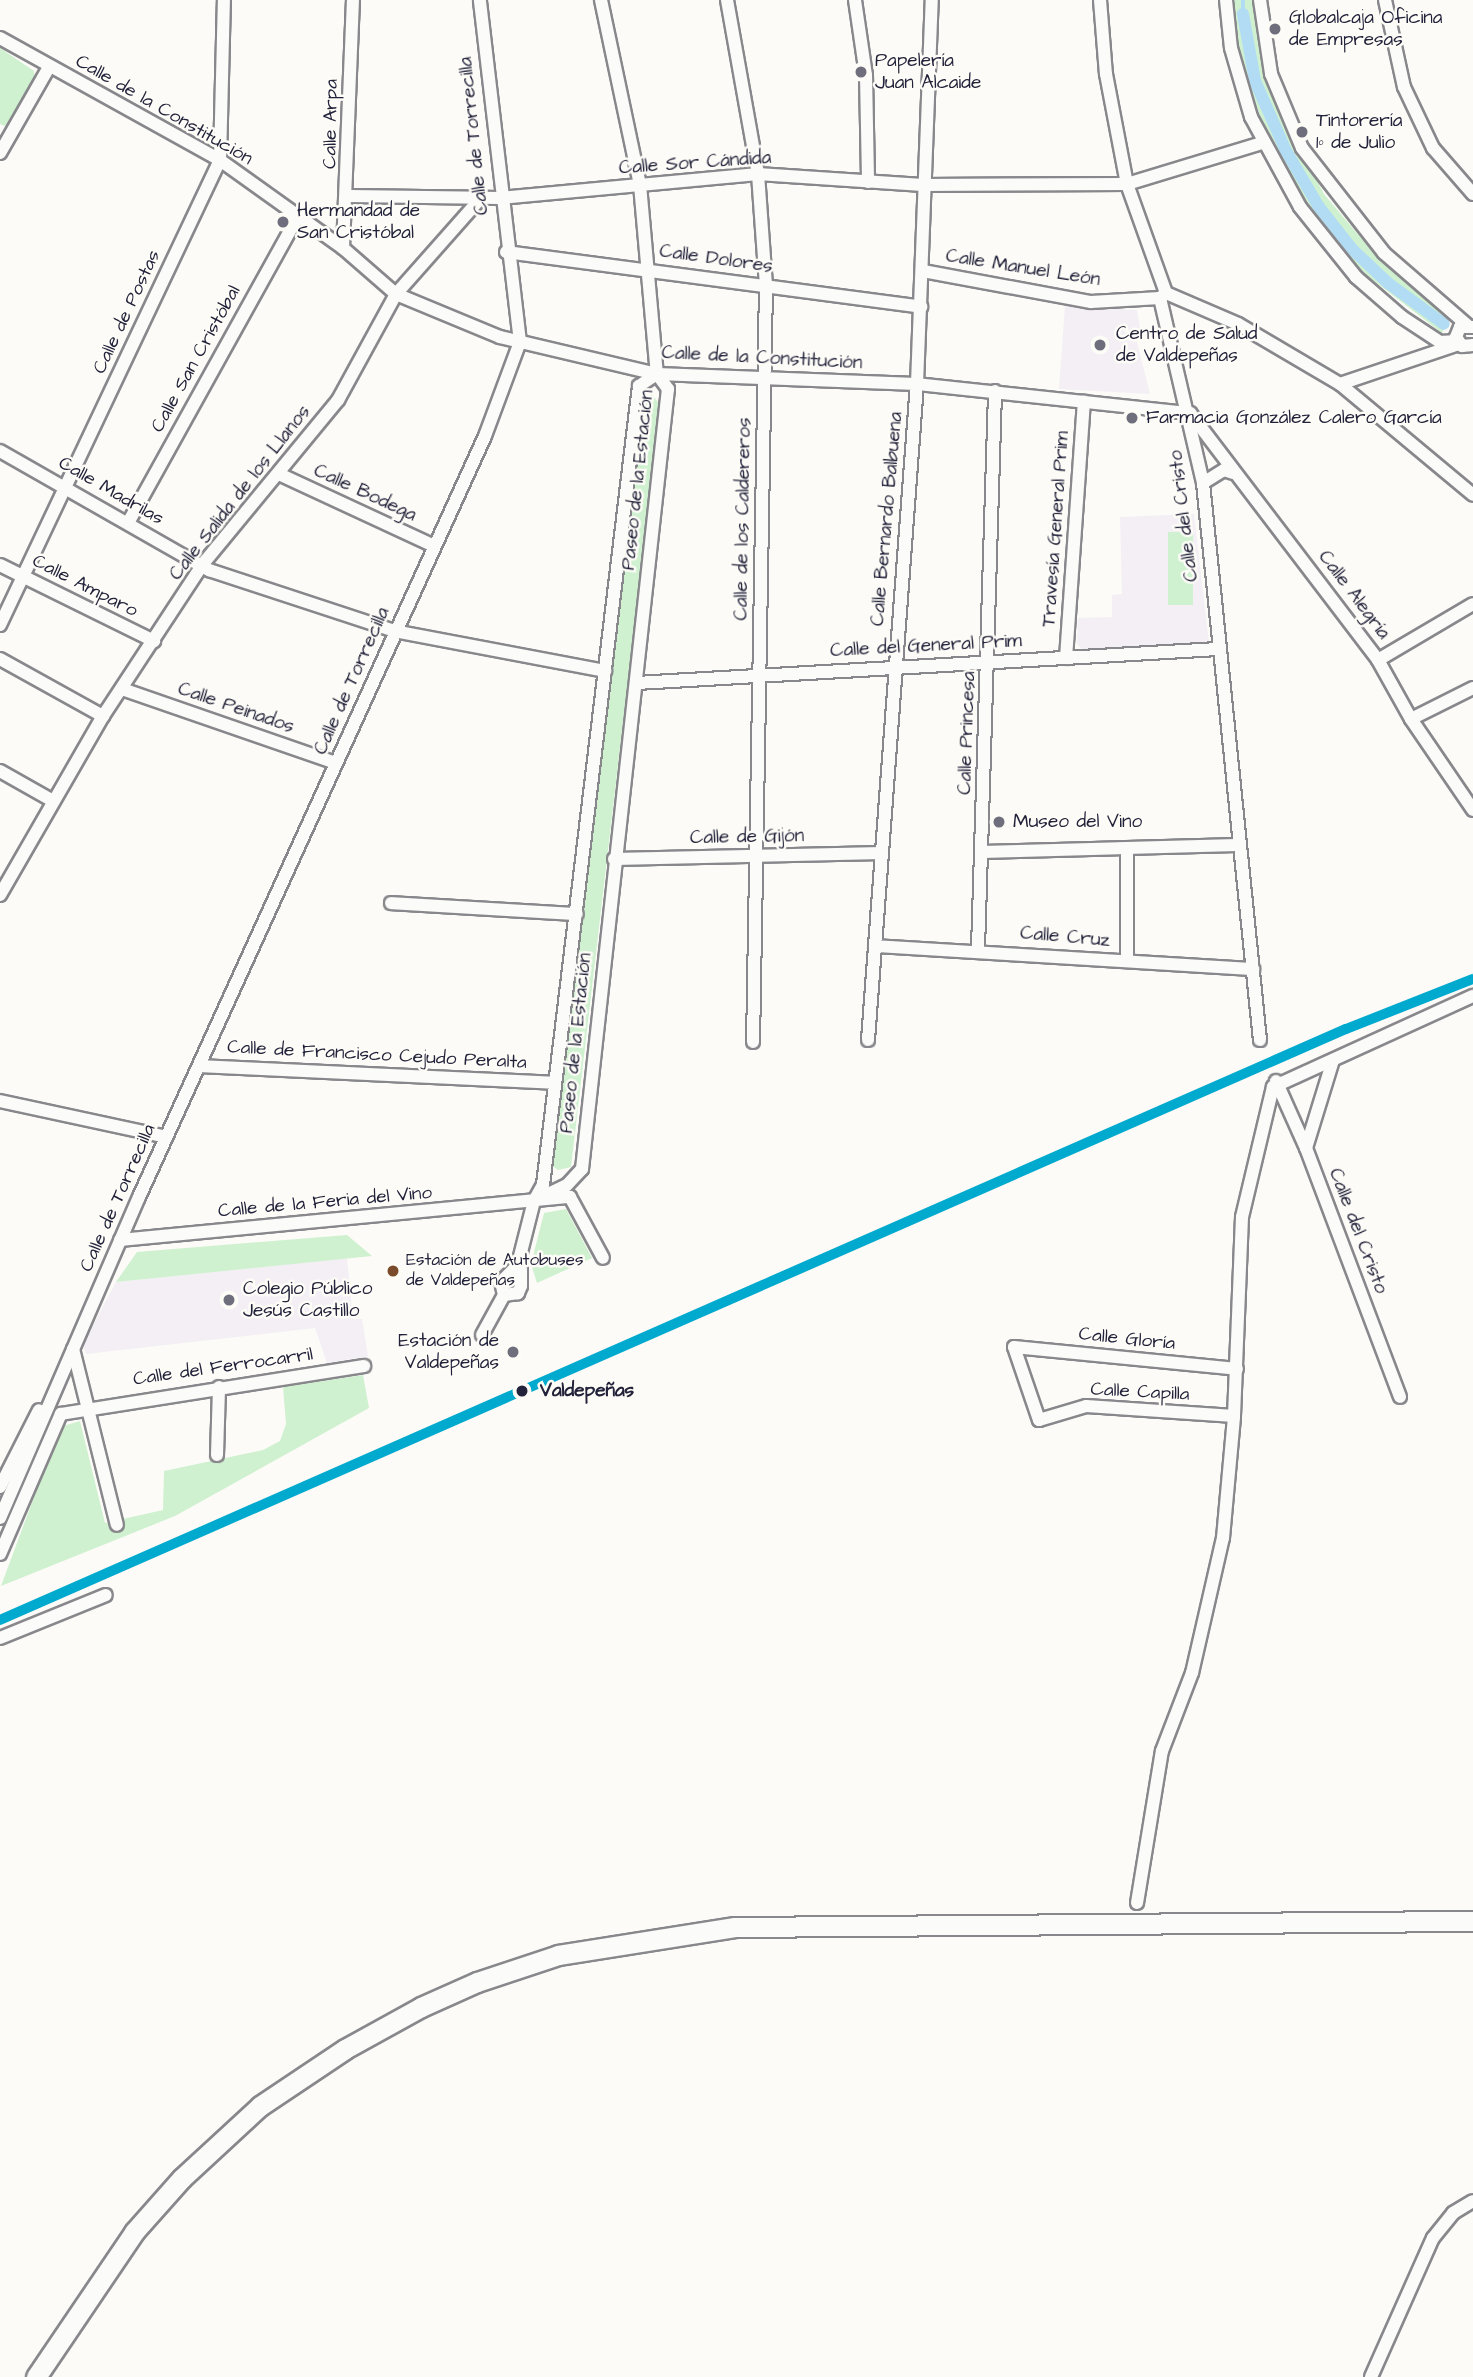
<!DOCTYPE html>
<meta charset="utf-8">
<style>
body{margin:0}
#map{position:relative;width:1473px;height:2377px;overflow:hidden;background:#fcfbf8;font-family:"Architects Daughter",sans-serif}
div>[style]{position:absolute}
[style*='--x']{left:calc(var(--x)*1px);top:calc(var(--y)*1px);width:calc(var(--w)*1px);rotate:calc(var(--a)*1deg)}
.built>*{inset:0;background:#f3eff4}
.green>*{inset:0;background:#cff1d0;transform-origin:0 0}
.stream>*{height:3.5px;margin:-1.75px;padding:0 1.75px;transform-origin:1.75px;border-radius:1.75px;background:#b2dcf4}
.canal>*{height:12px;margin:-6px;padding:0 6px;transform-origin:6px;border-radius:6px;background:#b2dcf4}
.roads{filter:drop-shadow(2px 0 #88888c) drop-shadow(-2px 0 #88888c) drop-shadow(0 2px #88888c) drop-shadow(0 -2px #88888c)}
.street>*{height:12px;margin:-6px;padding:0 6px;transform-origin:6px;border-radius:6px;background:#fbfbf9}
.primary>*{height:19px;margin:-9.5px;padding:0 9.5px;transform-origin:9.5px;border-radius:9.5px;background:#fbfbf9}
.rail-1>*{height:10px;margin:-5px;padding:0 5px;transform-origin:5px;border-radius:5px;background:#00a9ce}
.dots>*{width:19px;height:19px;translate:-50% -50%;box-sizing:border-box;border:4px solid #fdfcf7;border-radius:50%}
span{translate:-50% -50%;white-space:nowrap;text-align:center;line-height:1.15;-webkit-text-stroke:5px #fdfcf7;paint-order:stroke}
.bus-label{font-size:17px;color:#22223b}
.left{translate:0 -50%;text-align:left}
.poi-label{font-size:19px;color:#22223b}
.right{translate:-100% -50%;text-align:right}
.street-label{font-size:19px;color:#22223b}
.stop-label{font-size:19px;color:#22223b;font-weight:700}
</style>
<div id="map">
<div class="built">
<div style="clip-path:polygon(1065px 306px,1137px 310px,1141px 334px,1136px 338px,1150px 394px,1059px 389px)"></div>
<div style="clip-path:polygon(1194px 514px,1209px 643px,1083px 650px,1077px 644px,1078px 618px,1112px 617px,1112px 595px,1122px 594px,1120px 517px)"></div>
<div style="clip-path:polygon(347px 1258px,353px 1319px,362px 1319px,368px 1356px,327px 1363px,315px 1328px,86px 1354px,83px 1344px,116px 1282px)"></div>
</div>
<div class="green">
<div style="clip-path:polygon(1232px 0,1252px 0,1275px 102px,1324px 194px,1382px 263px,1451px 316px,1442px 333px,1353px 265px,1323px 233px,1257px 115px,1240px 61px)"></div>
<div style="clip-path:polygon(0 48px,34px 71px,35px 82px,10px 128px,0 124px)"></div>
<div style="clip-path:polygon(652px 394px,660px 405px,571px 1167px,558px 1170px,551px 1165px,642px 400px)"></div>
<div style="left:1168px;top:532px;width:25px;height:73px"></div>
<div style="clip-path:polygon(566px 1209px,592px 1258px,537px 1283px,531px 1264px,544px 1213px)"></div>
<div style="clip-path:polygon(347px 1235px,372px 1256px,116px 1282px,137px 1252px)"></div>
<div style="clip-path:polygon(363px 1375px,369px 1408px,175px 1516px,1px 1586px,60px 1427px,80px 1421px,105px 1523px,163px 1510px,164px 1471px,263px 1450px,280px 1441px,286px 1424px,283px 1387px)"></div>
</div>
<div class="stream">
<div style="--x:1243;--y:14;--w:14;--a:-90"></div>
</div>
<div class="canal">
<div style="--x:1243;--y:14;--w:68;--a:79.8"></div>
<div style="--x:1255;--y:81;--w:77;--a:66.1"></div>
<div style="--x:1286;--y:151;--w:65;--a:59.5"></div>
<div style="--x:1319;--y:207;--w:53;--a:51.8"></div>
<div style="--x:1352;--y:249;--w:50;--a:43.4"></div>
<div style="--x:1388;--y:283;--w:69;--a:36.2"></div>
</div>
<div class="roads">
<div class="street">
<div style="--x:601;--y:0;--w:189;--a:78.1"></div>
<div style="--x:640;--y:185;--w:190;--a:84.9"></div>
<div style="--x:727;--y:0;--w:177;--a:79.9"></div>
<div style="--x:758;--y:174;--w:111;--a:85.9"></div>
<div style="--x:766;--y:285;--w:757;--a:90.98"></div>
<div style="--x:855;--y:0;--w:76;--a:81.7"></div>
<div style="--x:866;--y:75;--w:107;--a:88.9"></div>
<div style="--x:1100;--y:0;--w:74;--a:85.4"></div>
<div style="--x:1106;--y:74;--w:112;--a:79.2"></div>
<div style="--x:1127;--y:184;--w:116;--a:70.3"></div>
<div style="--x:1166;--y:293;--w:8;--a:140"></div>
<div style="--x:1160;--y:298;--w:190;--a:76.9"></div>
<div style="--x:1203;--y:483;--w:560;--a:84.16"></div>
<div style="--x:1226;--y:0;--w:48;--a:84.1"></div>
<div style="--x:1231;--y:48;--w:72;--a:73.8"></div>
<div style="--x:1251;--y:117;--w:102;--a:61.4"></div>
<div style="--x:1300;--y:207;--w:90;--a:51.3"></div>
<div style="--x:1356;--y:277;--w:61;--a:41"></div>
<div style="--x:1402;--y:317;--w:45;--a:33.3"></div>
<div style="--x:1440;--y:342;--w:17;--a:-3"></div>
<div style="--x:1260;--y:0;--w:75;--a:81.5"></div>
<div style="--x:1271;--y:74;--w:80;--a:67.3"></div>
<div style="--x:1302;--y:148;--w:133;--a:52"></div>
<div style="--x:1384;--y:253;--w:110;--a:40.9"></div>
<div style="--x:1385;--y:0;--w:89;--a:77.7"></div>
<div style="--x:1404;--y:87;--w:68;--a:64.6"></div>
<div style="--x:1433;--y:148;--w:61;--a:49"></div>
<div style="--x:0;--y:38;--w:252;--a:29"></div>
<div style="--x:220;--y:160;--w:151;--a:35.6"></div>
<div style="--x:343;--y:248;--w:70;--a:41"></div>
<div style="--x:396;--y:294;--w:113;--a:22.5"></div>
<div style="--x:500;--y:337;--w:161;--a:13.3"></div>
<div style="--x:657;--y:374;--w:260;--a:2.2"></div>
<div style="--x:917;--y:384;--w:275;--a:6.1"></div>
<div style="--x:1190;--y:413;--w:310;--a:52.7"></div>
<div style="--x:1378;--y:660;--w:68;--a:60.8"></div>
<div style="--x:1411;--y:719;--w:110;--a:55.7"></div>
<div style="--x:0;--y:153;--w:99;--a:-60.3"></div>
<div style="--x:349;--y:196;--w:151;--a:0.8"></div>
<div style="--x:500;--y:198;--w:259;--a:-5.3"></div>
<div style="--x:758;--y:174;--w:165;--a:3.8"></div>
<div style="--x:923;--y:185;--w:204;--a:-0.3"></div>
<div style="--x:1127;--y:184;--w:141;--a:-16.9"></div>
<div style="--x:343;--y:248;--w:248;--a:-87.7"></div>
<div style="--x:506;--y:252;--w:419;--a:7.5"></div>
<div style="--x:923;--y:271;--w:171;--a:10.5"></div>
<div style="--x:1091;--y:302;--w:69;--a:-3.3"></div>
<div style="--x:1166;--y:293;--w:78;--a:23.3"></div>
<div style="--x:1238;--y:324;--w:118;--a:30.5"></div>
<div style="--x:1340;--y:384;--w:173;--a:39.8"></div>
<div style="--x:1473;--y:327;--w:13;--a:180"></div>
<div style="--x:1460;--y:327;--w:11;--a:112"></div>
<div style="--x:1456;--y:337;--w:11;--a:56"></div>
<div style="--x:1462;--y:346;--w:11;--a:-5"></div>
<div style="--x:1340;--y:384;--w:122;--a:-18.6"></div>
<div style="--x:0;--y:451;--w:241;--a:29.7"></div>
<div style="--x:209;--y:570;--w:195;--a:18.2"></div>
<div style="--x:394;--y:631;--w:215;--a:10.7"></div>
<div style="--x:279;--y:474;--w:171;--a:24.9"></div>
<div style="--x:1203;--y:483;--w:25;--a:-32"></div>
<div style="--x:1224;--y:470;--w:9;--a:18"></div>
<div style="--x:128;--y:523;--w:352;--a:-61"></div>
<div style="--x:0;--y:565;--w:172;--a:26.3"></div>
<div style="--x:0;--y:625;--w:514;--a:-64.68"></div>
<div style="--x:220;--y:160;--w:160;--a:-88.6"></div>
<div style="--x:1066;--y:658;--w:257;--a:-86"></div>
<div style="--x:0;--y:659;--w:118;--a:29"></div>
<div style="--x:1378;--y:660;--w:110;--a:-30.5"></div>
<div style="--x:637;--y:683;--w:582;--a:-3.35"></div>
<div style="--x:122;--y:689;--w:226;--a:19.1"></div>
<div style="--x:1411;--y:719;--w:69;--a:-26.6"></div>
<div style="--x:0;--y:771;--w:61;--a:29.5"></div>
<div style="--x:982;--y:852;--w:255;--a:-1.6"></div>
<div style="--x:614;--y:859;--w:268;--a:-1.3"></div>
<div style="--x:0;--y:895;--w:207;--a:-60.1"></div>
<div style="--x:103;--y:716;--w:181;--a:-56.7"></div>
<div style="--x:202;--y:565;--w:214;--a:-50.5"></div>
<div style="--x:338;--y:400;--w:121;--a:-61.3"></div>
<div style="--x:396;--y:294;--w:127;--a:-48.5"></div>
<div style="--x:391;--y:903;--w:186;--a:3.4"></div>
<div style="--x:875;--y:946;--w:379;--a:3.5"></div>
<div style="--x:978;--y:949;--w:558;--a:-88.25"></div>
<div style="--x:1127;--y:961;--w:112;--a:-90"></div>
<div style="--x:868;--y:1040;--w:658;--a:-85.73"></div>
<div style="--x:917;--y:384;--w:384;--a:-87.8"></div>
<div style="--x:199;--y:1066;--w:354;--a:2.7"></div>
<div style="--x:1276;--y:1081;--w:73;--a:65.9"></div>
<div style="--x:1306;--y:1148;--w:266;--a:69.3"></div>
<div style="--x:0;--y:1101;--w:170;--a:12.2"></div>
<div style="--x:1306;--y:1148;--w:92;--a:-72.9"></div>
<div style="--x:536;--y:1200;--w:34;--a:-26"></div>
<div style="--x:567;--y:1185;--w:22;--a:-47"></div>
<div style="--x:582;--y:1169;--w:785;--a:-83.71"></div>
<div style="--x:668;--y:389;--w:19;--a:-126"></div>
<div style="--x:120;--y:1240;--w:452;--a:-5.5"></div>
<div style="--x:570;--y:1197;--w:69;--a:61.6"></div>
<div style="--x:517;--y:1268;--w:69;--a:-75.8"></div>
<div style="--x:534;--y:1201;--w:18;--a:-61"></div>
<div style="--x:543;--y:1185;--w:805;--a:-83.15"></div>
<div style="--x:639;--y:386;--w:22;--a:-34"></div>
<div style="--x:514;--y:1269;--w:7;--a:8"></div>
<div style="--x:521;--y:1270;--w:16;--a:90"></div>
<div style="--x:521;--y:1286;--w:8;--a:113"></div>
<div style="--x:518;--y:1293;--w:14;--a:172"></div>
<div style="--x:504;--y:1295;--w:13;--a:-103"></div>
<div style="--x:501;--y:1282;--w:18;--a:-45"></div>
<div style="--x:482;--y:1335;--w:46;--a:-61.2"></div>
<div style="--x:73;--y:1349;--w:181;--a:76"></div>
<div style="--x:1234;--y:1416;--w:148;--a:-176.1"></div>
<div style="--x:1086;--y:1406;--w:49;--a:163.4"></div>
<div style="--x:1039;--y:1420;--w:77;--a:-108.9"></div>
<div style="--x:1014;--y:1347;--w:224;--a:5.6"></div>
<div style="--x:217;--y:1455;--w:68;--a:-88.3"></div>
<div style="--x:0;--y:1487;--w:86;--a:-63.1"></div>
<div style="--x:0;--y:1518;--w:350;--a:-66.6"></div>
<div style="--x:139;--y:1197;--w:836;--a:-65.55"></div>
<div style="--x:485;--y:436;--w:100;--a:-69.6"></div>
<div style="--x:520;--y:342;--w:344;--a:-96.7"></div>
<div style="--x:0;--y:1554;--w:153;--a:-66.5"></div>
<div style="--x:61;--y:1414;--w:307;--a:-9"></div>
<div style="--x:0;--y:1638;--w:114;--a:-22.1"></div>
<div style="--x:1137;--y:1903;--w:154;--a:-80.7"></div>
<div style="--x:1162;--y:1751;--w:84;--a:-69"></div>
<div style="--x:1192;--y:1673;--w:139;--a:-77.1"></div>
<div style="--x:1223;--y:1538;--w:122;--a:-84.8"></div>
<div style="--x:1234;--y:1416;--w:199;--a:-87.7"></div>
<div style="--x:1242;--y:1217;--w:134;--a:-76.6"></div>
<div style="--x:1273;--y:1087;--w:220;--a:-24.5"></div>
<div style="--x:1371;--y:2377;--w:152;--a:-66"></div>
<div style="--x:1433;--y:2238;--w:32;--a:-51"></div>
<div style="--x:1453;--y:2213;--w:23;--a:-31"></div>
</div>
<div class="primary">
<div style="--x:36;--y:2377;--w:175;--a:-55.9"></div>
<div style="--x:134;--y:2232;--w:72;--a:-48.4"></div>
<div style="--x:182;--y:2178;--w:106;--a:-42.7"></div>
<div style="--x:260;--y:2106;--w:102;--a:-33.8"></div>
<div style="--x:345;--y:2049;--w:87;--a:-28.9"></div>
<div style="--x:421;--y:2007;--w:61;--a:-24.1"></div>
<div style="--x:477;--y:1982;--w:85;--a:-18.4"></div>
<div style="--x:558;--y:1955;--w:179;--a:-9"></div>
<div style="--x:735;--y:1927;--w:738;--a:-0.47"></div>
</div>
</div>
<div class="rail-1">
<div style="--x:0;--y:1620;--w:1470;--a:-23.71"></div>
<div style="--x:1346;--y:1029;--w:136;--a:-21.5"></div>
</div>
<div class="dots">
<div style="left:1275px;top:29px;background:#6e6e7d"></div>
<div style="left:861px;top:72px;background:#6e6e7d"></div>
<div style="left:1302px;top:132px;background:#6e6e7d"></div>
<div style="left:283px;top:222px;background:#6e6e7d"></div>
<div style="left:1100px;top:345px;background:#6e6e7d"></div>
<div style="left:1132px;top:418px;background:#6e6e7d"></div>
<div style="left:999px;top:822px;background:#6e6e7d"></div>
<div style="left:393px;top:1271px;background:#7a4b2a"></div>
<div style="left:229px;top:1300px;background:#6e6e7d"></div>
<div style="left:513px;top:1352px;background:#6e6e7d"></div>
<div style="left:522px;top:1391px;background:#22223b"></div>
</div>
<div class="bus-label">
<span class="left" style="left:406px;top:1271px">Estación de Autobuses<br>de Valdepeñas</span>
</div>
<div class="poi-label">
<span class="left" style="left:1289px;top:29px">Globalcaja Oficina<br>de Empresas</span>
<span class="left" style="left:875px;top:72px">Papelería<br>Juan Alcaide</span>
<span class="left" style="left:1316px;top:132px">Tintorería<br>1º de Julio</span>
<span class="left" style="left:297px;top:222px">Hermandad de<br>San Cristóbal</span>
<span class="left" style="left:1116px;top:345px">Centro de Salud<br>de Valdepeñas</span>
<span class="left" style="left:1146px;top:418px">Farmacia González Calero García</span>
<span class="left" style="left:1013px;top:822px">Museo del Vino</span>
<span class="left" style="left:243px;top:1300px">Colegio Público<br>Jesús Castillo</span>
<span class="right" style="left:499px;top:1352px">Estación de<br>Valdepeñas</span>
</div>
<div class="street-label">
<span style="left:164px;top:110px;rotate:30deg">Calle de la Constitución</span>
<span style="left:331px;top:124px;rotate:-89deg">Calle Arpa</span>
<span style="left:474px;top:136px;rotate:-96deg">Calle de Torrecilla</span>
<span style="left:695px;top:163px;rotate:-4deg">Calle Sor Cándida</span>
<span style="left:716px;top:259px;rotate:8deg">Calle Dolores</span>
<span style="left:1023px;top:268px;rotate:9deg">Calle Manuel León</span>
<span style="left:127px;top:312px;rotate:-65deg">Calle de Postas</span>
<span style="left:762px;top:358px;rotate:3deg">Calle de la Constitución</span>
<span style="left:196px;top:359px;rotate:-61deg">Calle San Cristóbal</span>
<span style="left:638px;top:480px;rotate:-84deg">Paseo de la Estación</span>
<span style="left:111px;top:491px;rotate:30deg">Calle Madrilas</span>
<span style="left:240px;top:493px;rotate:-52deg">Calle Salida de los Llanos</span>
<span style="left:365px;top:493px;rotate:25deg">Calle Bodega</span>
<span style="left:1184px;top:516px;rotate:-97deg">Calle del Cristo</span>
<span style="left:743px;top:519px;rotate:-89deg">Calle de los Caldereros</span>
<span style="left:887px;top:519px;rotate:-85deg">Calle Bernardo Balbuena</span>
<span style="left:1056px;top:529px;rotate:-86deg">Travesía General Prim</span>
<span style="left:85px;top:586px;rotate:27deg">Calle Amparo</span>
<span style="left:1354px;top:595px;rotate:53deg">Calle Alegría</span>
<span style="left:926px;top:646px;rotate:-3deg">Calle del General Prim</span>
<span style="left:352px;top:681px;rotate:-66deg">Calle de Torrecilla</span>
<span style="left:236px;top:708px;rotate:19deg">Calle Peinados</span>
<span style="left:967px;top:733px;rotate:-88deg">Calle Princesa</span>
<span style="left:747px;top:837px;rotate:-1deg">Calle de Gijón</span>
<span style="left:1065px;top:937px;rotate:5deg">Calle Cruz</span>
<span style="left:576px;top:1043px;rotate:-84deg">Paseo de la Estación</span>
<span style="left:377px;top:1055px;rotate:3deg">Calle de Francisco Cejudo Peralta</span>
<span style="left:118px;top:1198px;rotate:-66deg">Calle de Torrecilla</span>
<span style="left:325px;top:1202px;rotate:-5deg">Calle de la Feria del Vino</span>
<span style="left:1358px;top:1231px;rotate:69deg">Calle del Cristo</span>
<span style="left:1127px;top:1339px;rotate:6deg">Calle Gloría</span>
<span style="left:223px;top:1367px;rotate:-8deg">Calle del Ferrocarril</span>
<span style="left:1140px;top:1392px;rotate:3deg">Calle Capilla</span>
</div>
<div class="stop-label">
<span class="left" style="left:540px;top:1391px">Valdepeñas</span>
</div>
</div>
